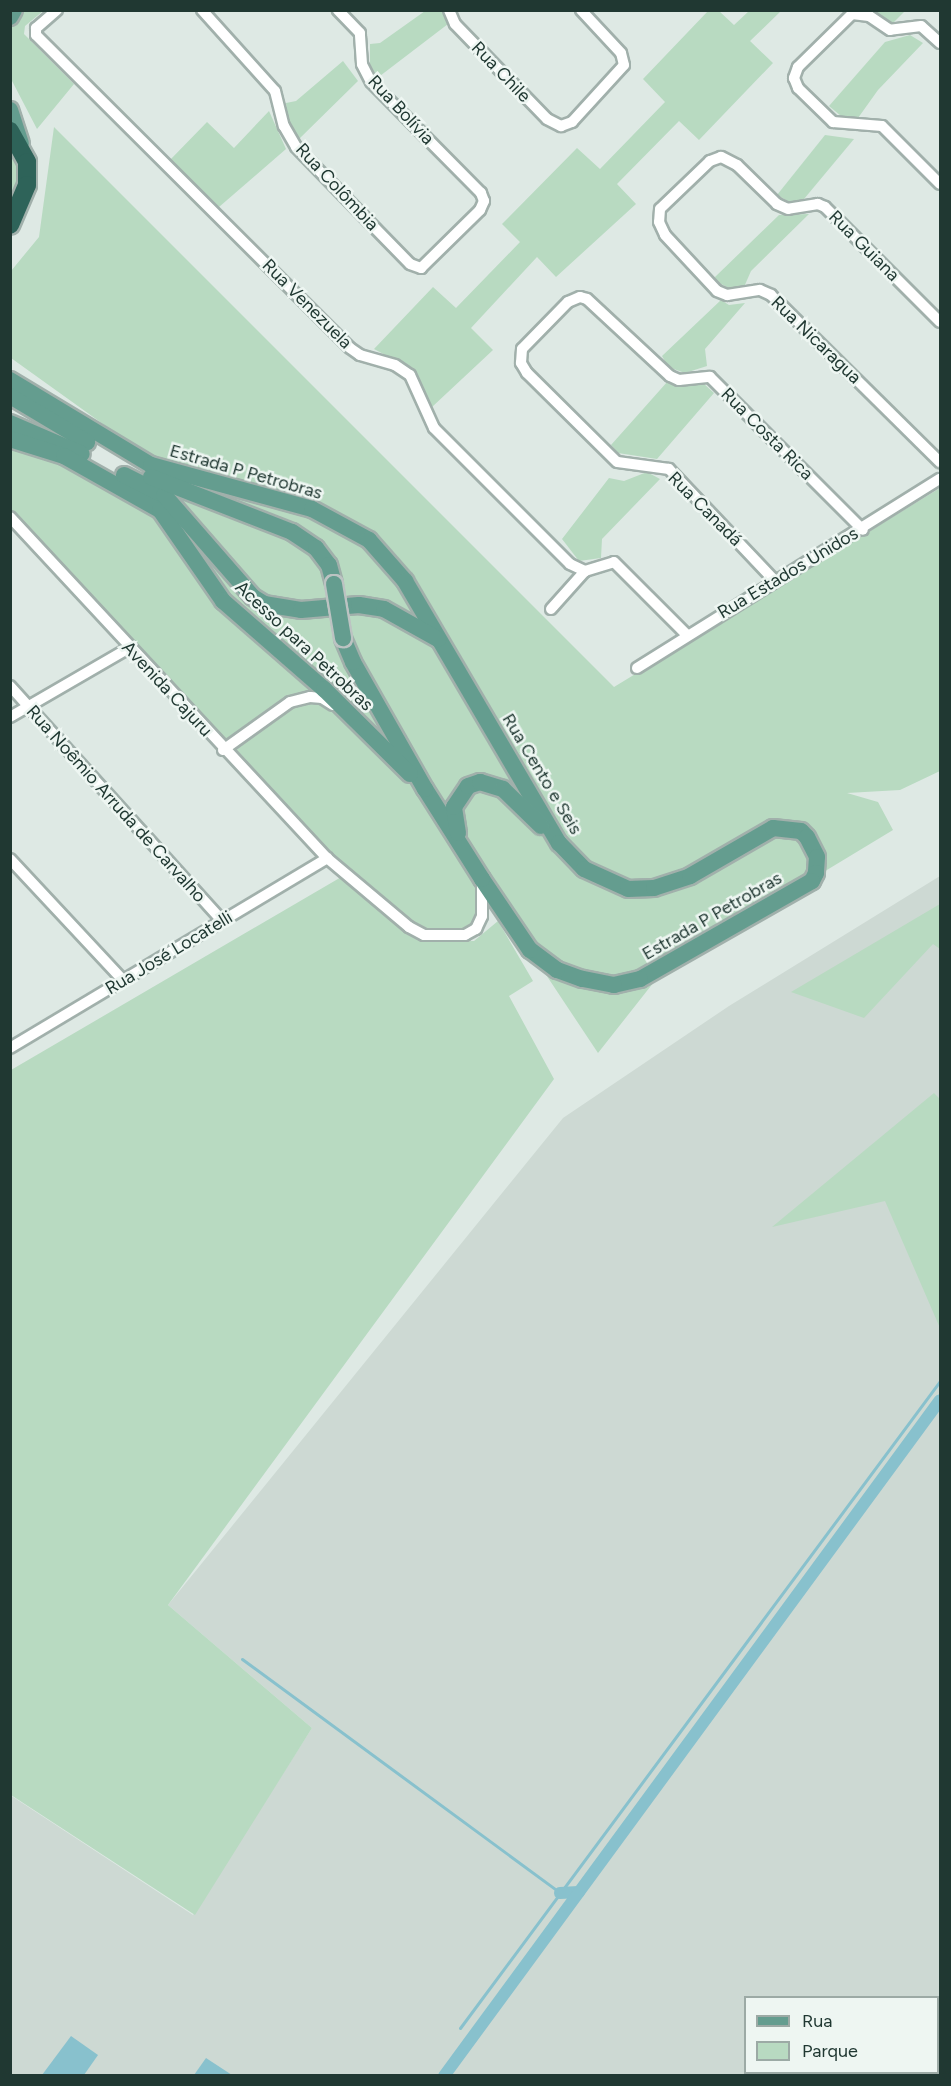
<!DOCTYPE html>
<meta charset="utf-8">
<style>
body{margin:0}
#map{position:relative;width:951px;height:2086px;overflow:hidden;background:#dee9e4;font-family:Figtree,sans-serif}
div>[style]{position:absolute}
[style*='--x']{left:calc(var(--x)*1px);top:calc(var(--y)*1px);width:calc(var(--w)*1px);rotate:calc(var(--a)*1deg)}
.built>*{inset:0;background:#cdd9d3}
.green>*{inset:0;background:#b8dac1}
.water>*{inset:0;background:#88c1cd}
.stream>*{height:3px;margin:-1.5px;padding:0 1.5px;transform-origin:1.5px;border-radius:1.5px;background:#88c1cd}
.canal>*{height:12px;margin:-6px;padding:0 6px;transform-origin:6px;border-radius:6px;background:#88c1cd}
.roads{filter:drop-shadow(2px 0 #a1b0ab) drop-shadow(-2px 0 #a1b0ab) drop-shadow(0 2px #a1b0ab) drop-shadow(0 -2px #a1b0ab)}
.minor>*{height:10px;margin:-5px;padding:0 5px;transform-origin:5px;border-radius:5px;background:#fff}
.primary>*{height:16px;margin:-8px;padding:0 8px;transform-origin:8px;border-radius:8px;background:#649d8f}
.motorway>*{height:18px;margin:-9px;padding:0 9px;transform-origin:9px;border-radius:9px;background:#2e6359}
.bridges{filter:drop-shadow(2px 0 #bcc3c2) drop-shadow(-2px 0 #bcc3c2) drop-shadow(0 2px #bcc3c2) drop-shadow(0 -2px #bcc3c2)}
.primary-bridge>*{height:16px;margin:-8px;padding:0 8px;transform-origin:8px;border-radius:8px;background:#649d8f}
span{translate:-50% -50%;white-space:nowrap;text-align:center;line-height:1.15;-webkit-text-stroke:5px #eef6f2;paint-order:stroke}
.street-label{font-size:18px;color:#203832}
.frame{position:absolute;inset:0;border:12px solid #203832;pointer-events:none}
.legend{position:absolute;left:744px;top:1996px;width:195px;height:78px;box-sizing:border-box;background:#eef6f2;border:2px solid #9caaa5;margin:0;padding:8px 10px;list-style:none;font-size:18px;color:#203832}
.legend li{display:flex;align-items:center;gap:12px;height:30px}
.legend b{width:30px;border:2px solid #9caaa5}
</style>
<div id="map">
<div class="built">
<div style="clip-path:polygon(evenodd,940px 876px,940px 2075px,11px 2075px,10px 1795px,193px 1915px,312px 1728px,168px 1605px,563px 1118px,729px 1006px,940px 876px,746px 1998px,938px 1998px,938px 2072px,746px 2072px,746px 1998px)"></div>
</div>
<div class="green">
<div style="clip-path:polygon(20px 11px,43px 11px,25px 26px,24px 34px,74px 84px,37px 129px,11px 79px,10px 24px)"></div>
<div style="clip-path:polygon(425px 11px,443px 11px,448px 24px,376px 79px,370px 71px,370px 44px,380px 43px)"></div>
<div style="clip-path:polygon(708px 11px,719px 11px,734px 25px,749px 11px,781px 11px,750px 41px,773px 63px,699px 140px,679px 121px,617px 184px,636px 204px,556px 277px,537px 257px,471px 328px,493px 350px,432px 407px,406px 366px,374px 349px,433px 287px,456px 308px,520px 242px,502px 224px,577px 148px,600px 169px,665px 102px,643px 79px)"></div>
<div style="clip-path:polygon(873px 11px,905px 11px,892px 24px)"></div>
<div style="clip-path:polygon(910px 35px,923px 43px,878px 90px,858px 118px,841px 116px,829px 106px,885px 42px)"></div>
<div style="clip-path:polygon(343px 61px,358px 81px,298px 140px,287px 117px,286px 103px,296px 101px)"></div>
<div style="clip-path:polygon(269px 111px,286px 149px,219px 207px,170px 160px,207px 122px,234px 148px)"></div>
<div style="clip-path:polygon(54px 127px,614px 687px,940px 488px,940px 771px,900px 790px,847px 793px,878px 802px,893px 830px,665px 968px,598px 1053px,483px 880px,476px 929px,424px 935px,396px 918px,424px 942px,474px 941px,498px 921px,533px 981px,509px 996px,554px 1079px,168px 1605px,312px 1728px,195px 1915px,11px 1795px,11px 1070px,343px 876px,11px 517px,11px 441px,129px 490px,163px 482px,309px 501px,142px 452px,11px 358px,11px 271px,39px 237px)"></div>
<div style="clip-path:polygon(825px 135px,854px 139px,804px 199px,791px 203px,777px 195px)"></div>
<div style="clip-path:polygon(10px 140px,17px 153px,19px 189px,10px 209px)"></div>
<div style="clip-path:polygon(809px 214px,751px 271px,744px 287px,731px 289px,717px 282px,715px 277px,779px 215px)"></div>
<div style="clip-path:polygon(721px 300px,729px 305px,745px 303px,705px 349px,707px 366px,685px 373px,668px 367px,662px 356px)"></div>
<div style="clip-path:polygon(668px 381px,676px 387px,703px 383px,714px 393px,657px 459px,618px 453px,611px 445px)"></div>
<div style="clip-path:polygon(647px 472px,660px 479px,602px 539px,601px 558px,579px 561px,562px 539px,609px 478px,624px 481px)"></div>
<div style="clip-path:polygon(940px 904px,940px 949px,933px 944px,864px 1018px,791px 992px)"></div>
<div style="clip-path:polygon(934px 1093px,940px 1099px,940px 1328px,885px 1201px,772px 1227px)"></div>
</div>
<div class="water">
<div style="clip-path:polygon(71px 2036px,98px 2055px,84px 2075px,42px 2075px)"></div>
<div style="clip-path:polygon(206px 2058px,232px 2075px,194px 2075px)"></div>
</div>
<div class="stream">
<div style="--x:242;--y:1659;--w:395;--a:36.3"></div>
<div style="--x:460;--y:2028;--w:806;--a:-53.43"></div>
</div>
<div class="canal">
<div style="--x:560;--y:1893;--w:19;--a:-3"></div>
<div style="--x:444;--y:2076;--w:838;--a:-53.73"></div>
</div>
<div class="roads">
<div class="minor">
<div style="--x:57;--y:10;--w:28;--a:139"></div>
<div style="--x:36;--y:28;--w:7;--a:90"></div>
<div style="--x:36;--y:35;--w:443;--a:44.9"></div>
<div style="--x:350;--y:348;--w:12;--a:35"></div>
<div style="--x:360;--y:355;--w:36;--a:16"></div>
<div style="--x:395;--y:365;--w:18;--a:34"></div>
<div style="--x:410;--y:375;--w:58;--a:65.6"></div>
<div style="--x:434;--y:428;--w:192;--a:45"></div>
<div style="--x:570;--y:564;--w:17;--a:25"></div>
<div style="--x:585;--y:571;--w:30;--a:-17"></div>
<div style="--x:614;--y:562;--w:102;--a:45"></div>
<div style="--x:202;--y:10;--w:109;--a:48"></div>
<div style="--x:275;--y:91;--w:36;--a:76"></div>
<div style="--x:284;--y:126;--w:24;--a:60"></div>
<div style="--x:296;--y:147;--w:163;--a:45.7"></div>
<div style="--x:410;--y:264;--w:12;--a:20"></div>
<div style="--x:421;--y:268;--w:83;--a:-44.5"></div>
<div style="--x:480;--y:210;--w:10;--a:-66"></div>
<div style="--x:484;--y:201;--w:9;--a:-111"></div>
<div style="--x:481;--y:193;--w:156;--a:-134.7"></div>
<div style="--x:371;--y:82;--w:20;--a:-117"></div>
<div style="--x:362;--y:64;--w:31;--a:-94"></div>
<div style="--x:360;--y:33;--w:32;--a:-134"></div>
<div style="--x:449;--y:10;--w:15;--a:67"></div>
<div style="--x:455;--y:24;--w:132;--a:45.9"></div>
<div style="--x:547;--y:119;--w:16;--a:27"></div>
<div style="--x:561;--y:126;--w:12;--a:-20"></div>
<div style="--x:572;--y:122;--w:77;--a:-47.6"></div>
<div style="--x:624;--y:65;--w:12;--a:-104"></div>
<div style="--x:621;--y:53;--w:59;--a:-132.9"></div>
<div style="--x:940;--y:43;--w:25;--a:-138"></div>
<div style="--x:921;--y:26;--w:31;--a:173"></div>
<div style="--x:890;--y:30;--w:25;--a:-146"></div>
<div style="--x:869;--y:16;--w:17;--a:-173"></div>
<div style="--x:852;--y:14;--w:76;--a:135.5"></div>
<div style="--x:798;--y:67;--w:12;--a:110"></div>
<div style="--x:794;--y:78;--w:11;--a:68"></div>
<div style="--x:798;--y:88;--w:49;--a:44.2"></div>
<div style="--x:833;--y:122;--w:49;--a:4.7"></div>
<div style="--x:882;--y:126;--w:82;--a:45"></div>
<div style="--x:940;--y:322;--w:163;--a:-135"></div>
<div style="--x:825;--y:207;--w:8;--a:-157"></div>
<div style="--x:818;--y:204;--w:30;--a:171"></div>
<div style="--x:788;--y:209;--w:12;--a:-156"></div>
<div style="--x:777;--y:204;--w:56;--a:-135.7"></div>
<div style="--x:737;--y:165;--w:18;--a:-153"></div>
<div style="--x:721;--y:157;--w:12;--a:160"></div>
<div style="--x:710;--y:161;--w:69;--a:136.2"></div>
<div style="--x:660;--y:209;--w:13;--a:94"></div>
<div style="--x:659;--y:222;--w:14;--a:65"></div>
<div style="--x:665;--y:235;--w:76;--a:47.1"></div>
<div style="--x:717;--y:291;--w:11;--a:22"></div>
<div style="--x:727;--y:295;--w:33;--a:-9"></div>
<div style="--x:760;--y:290;--w:12;--a:24"></div>
<div style="--x:771;--y:295;--w:238;--a:44.7"></div>
<div style="--x:10;--y:517;--w:466;--a:47.1"></div>
<div style="--x:327;--y:858;--w:107;--a:40.1"></div>
<div style="--x:409;--y:927;--w:17;--a:28"></div>
<div style="--x:424;--y:935;--w:41;--a:0"></div>
<div style="--x:465;--y:935;--w:13;--a:-29"></div>
<div style="--x:476;--y:929;--w:14;--a:-65"></div>
<div style="--x:482;--y:916;--w:34;--a:-90"></div>
<div style="--x:774;--y:580;--w:153;--a:-133.4"></div>
<div style="--x:669;--y:469;--w:52;--a:-172.3"></div>
<div style="--x:617;--y:462;--w:127;--a:-135.3"></div>
<div style="--x:527;--y:373;--w:12;--a:-121"></div>
<div style="--x:521;--y:363;--w:14;--a:-86"></div>
<div style="--x:522;--y:349;--w:66;--a:-45.6"></div>
<div style="--x:568;--y:302;--w:13;--a:-23"></div>
<div style="--x:580;--y:297;--w:7;--a:16"></div>
<div style="--x:587;--y:299;--w:113;--a:42.9"></div>
<div style="--x:670;--y:376;--w:10;--a:24"></div>
<div style="--x:679;--y:380;--w:31;--a:-6"></div>
<div style="--x:710;--y:377;--w:216;--a:45"></div>
<div style="--x:551;--y:609;--w:51;--a:-48.2"></div>
<div style="--x:637;--y:668;--w:357;--a:-32"></div>
<div style="--x:10;--y:686;--w:316;--a:47.9"></div>
<div style="--x:10;--y:717;--w:138;--a:-30.1"></div>
<div style="--x:223;--y:750;--w:82;--a:-35.6"></div>
<div style="--x:290;--y:702;--w:21;--a:-14"></div>
<div style="--x:310;--y:697;--w:12;--a:5"></div>
<div style="--x:322;--y:698;--w:13;--a:32"></div>
<div style="--x:10;--y:859;--w:166;--a:47"></div>
<div style="--x:10;--y:1048;--w:370;--a:-30.9"></div>
</div>
<div class="primary">
<div style="--x:10;--y:17;--w:8;--a:-60"></div>
<div style="--x:10;--y:110;--w:35;--a:72"></div>
<div style="--x:10;--y:380;--w:165;--a:31.1"></div>
<div style="--x:151;--y:465;--w:167;--a:15.3"></div>
<div style="--x:312;--y:509;--w:65;--a:28.5"></div>
<div style="--x:369;--y:540;--w:55;--a:48.7"></div>
<div style="--x:405;--y:581;--w:304;--a:59.6"></div>
<div style="--x:559;--y:843;--w:36;--a:46"></div>
<div style="--x:584;--y:869;--w:48;--a:24.4"></div>
<div style="--x:628;--y:889;--w:26;--a:-2"></div>
<div style="--x:654;--y:888;--w:38;--a:-18"></div>
<div style="--x:690;--y:876;--w:96;--a:-30"></div>
<div style="--x:773;--y:828;--w:28;--a:6"></div>
<div style="--x:801;--y:831;--w:8;--a:45"></div>
<div style="--x:807;--y:837;--w:22;--a:63"></div>
<div style="--x:817;--y:857;--w:16;--a:94"></div>
<div style="--x:816;--y:873;--w:9;--a:117"></div>
<div style="--x:812;--y:881;--w:198;--a:150.3"></div>
<div style="--x:640;--y:979;--w:27;--a:167"></div>
<div style="--x:614;--y:985;--w:33;--a:-169"></div>
<div style="--x:582;--y:979;--w:27;--a:-160"></div>
<div style="--x:557;--y:970;--w:34;--a:-143"></div>
<div style="--x:530;--y:950;--w:86;--a:-124.1"></div>
<div style="--x:482;--y:879;--w:107;--a:-122.3"></div>
<div style="--x:425;--y:789;--w:146;--a:-119.6"></div>
<div style="--x:353;--y:662;--w:26;--a:-113"></div>
<div style="--x:10;--y:396;--w:90;--a:30.9"></div>
<div style="--x:10;--y:423;--w:78;--a:23.3"></div>
<div style="--x:10;--y:439;--w:57;--a:17.5"></div>
<div style="--x:64;--y:456;--w:110;--a:29.4"></div>
<div style="--x:160;--y:510;--w:111;--a:55.3"></div>
<div style="--x:223;--y:601;--w:134;--a:41.1"></div>
<div style="--x:324;--y:689;--w:121;--a:44.7"></div>
<div style="--x:124;--y:475;--w:45;--a:26.6"></div>
<div style="--x:164;--y:495;--w:135;--a:48.9"></div>
<div style="--x:253;--y:597;--w:13;--a:32"></div>
<div style="--x:264;--y:604;--w:37;--a:9"></div>
<div style="--x:301;--y:610;--w:58;--a:-4.9"></div>
<div style="--x:359;--y:605;--w:25;--a:9"></div>
<div style="--x:384;--y:609;--w:62;--a:29.1"></div>
<div style="--x:151;--y:477;--w:151;--a:21.3"></div>
<div style="--x:292;--y:532;--w:29;--a:34"></div>
<div style="--x:316;--y:548;--w:21;--a:53"></div>
<div style="--x:329;--y:565;--w:20;--a:75"></div>
<div style="--x:458;--y:833;--w:26;--a:-99"></div>
<div style="--x:454;--y:807;--w:25;--a:-56"></div>
<div style="--x:468;--y:786;--w:13;--a:-18"></div>
<div style="--x:480;--y:782;--w:24;--a:17"></div>
<div style="--x:503;--y:789;--w:53;--a:44.2"></div>
</div>
<div class="motorway">
<div style="--x:10;--y:131;--w:35;--a:61"></div>
<div style="--x:27;--y:162;--w:23;--a:90"></div>
<div style="--x:27;--y:185;--w:43;--a:113"></div>
</div>
</div>
<div class="bridges">
<div class="primary-bridge">
<div style="--x:334;--y:584;--w:55;--a:80.5"></div>
</div>
</div>
<div class="street-label">
<span style="left:501px;top:72px;rotate:46deg">Rua Chile</span>
<span style="left:401px;top:110px;rotate:47deg">Rua Bolívia</span>
<span style="left:337px;top:187px;rotate:47deg">Rua Colômbia</span>
<span style="left:864px;top:246px;rotate:45deg">Rua Guiana</span>
<span style="left:307px;top:304px;rotate:45deg">Rua Venezuela</span>
<span style="left:816px;top:340px;rotate:44deg">Rua Nicaragua</span>
<span style="left:767px;top:434px;rotate:45deg">Rua Costa Rica</span>
<span style="left:246px;top:472px;rotate:16deg">Estrada P Petrobras</span>
<span style="left:705px;top:509px;rotate:45deg">Rua Canadá</span>
<span style="left:788px;top:573px;rotate:-31deg">Rua Estados Unidos</span>
<span style="left:304px;top:646px;rotate:43deg">Acesso para Petrobras</span>
<span style="left:167px;top:689px;rotate:47deg">Avenida Cajuru</span>
<span style="left:542px;top:774px;rotate:59deg">Rua Cento e Seis</span>
<span style="left:116px;top:804px;rotate:48deg">Rua Noêmio Arruda de Carvalho</span>
<span style="left:712px;top:916px;rotate:-30deg">Estrada P Petrobras</span>
<span style="left:169px;top:953px;rotate:-31deg">Rua José Locatelli</span>
</div>
<div class="frame"></div>
<ul class="legend">
<li><b style="height:8px;background:#649d8f"></b>Rua</li>
<li><b style="height:16px;background:#b8dac1"></b>Parque</li>
</ul>
</div>
